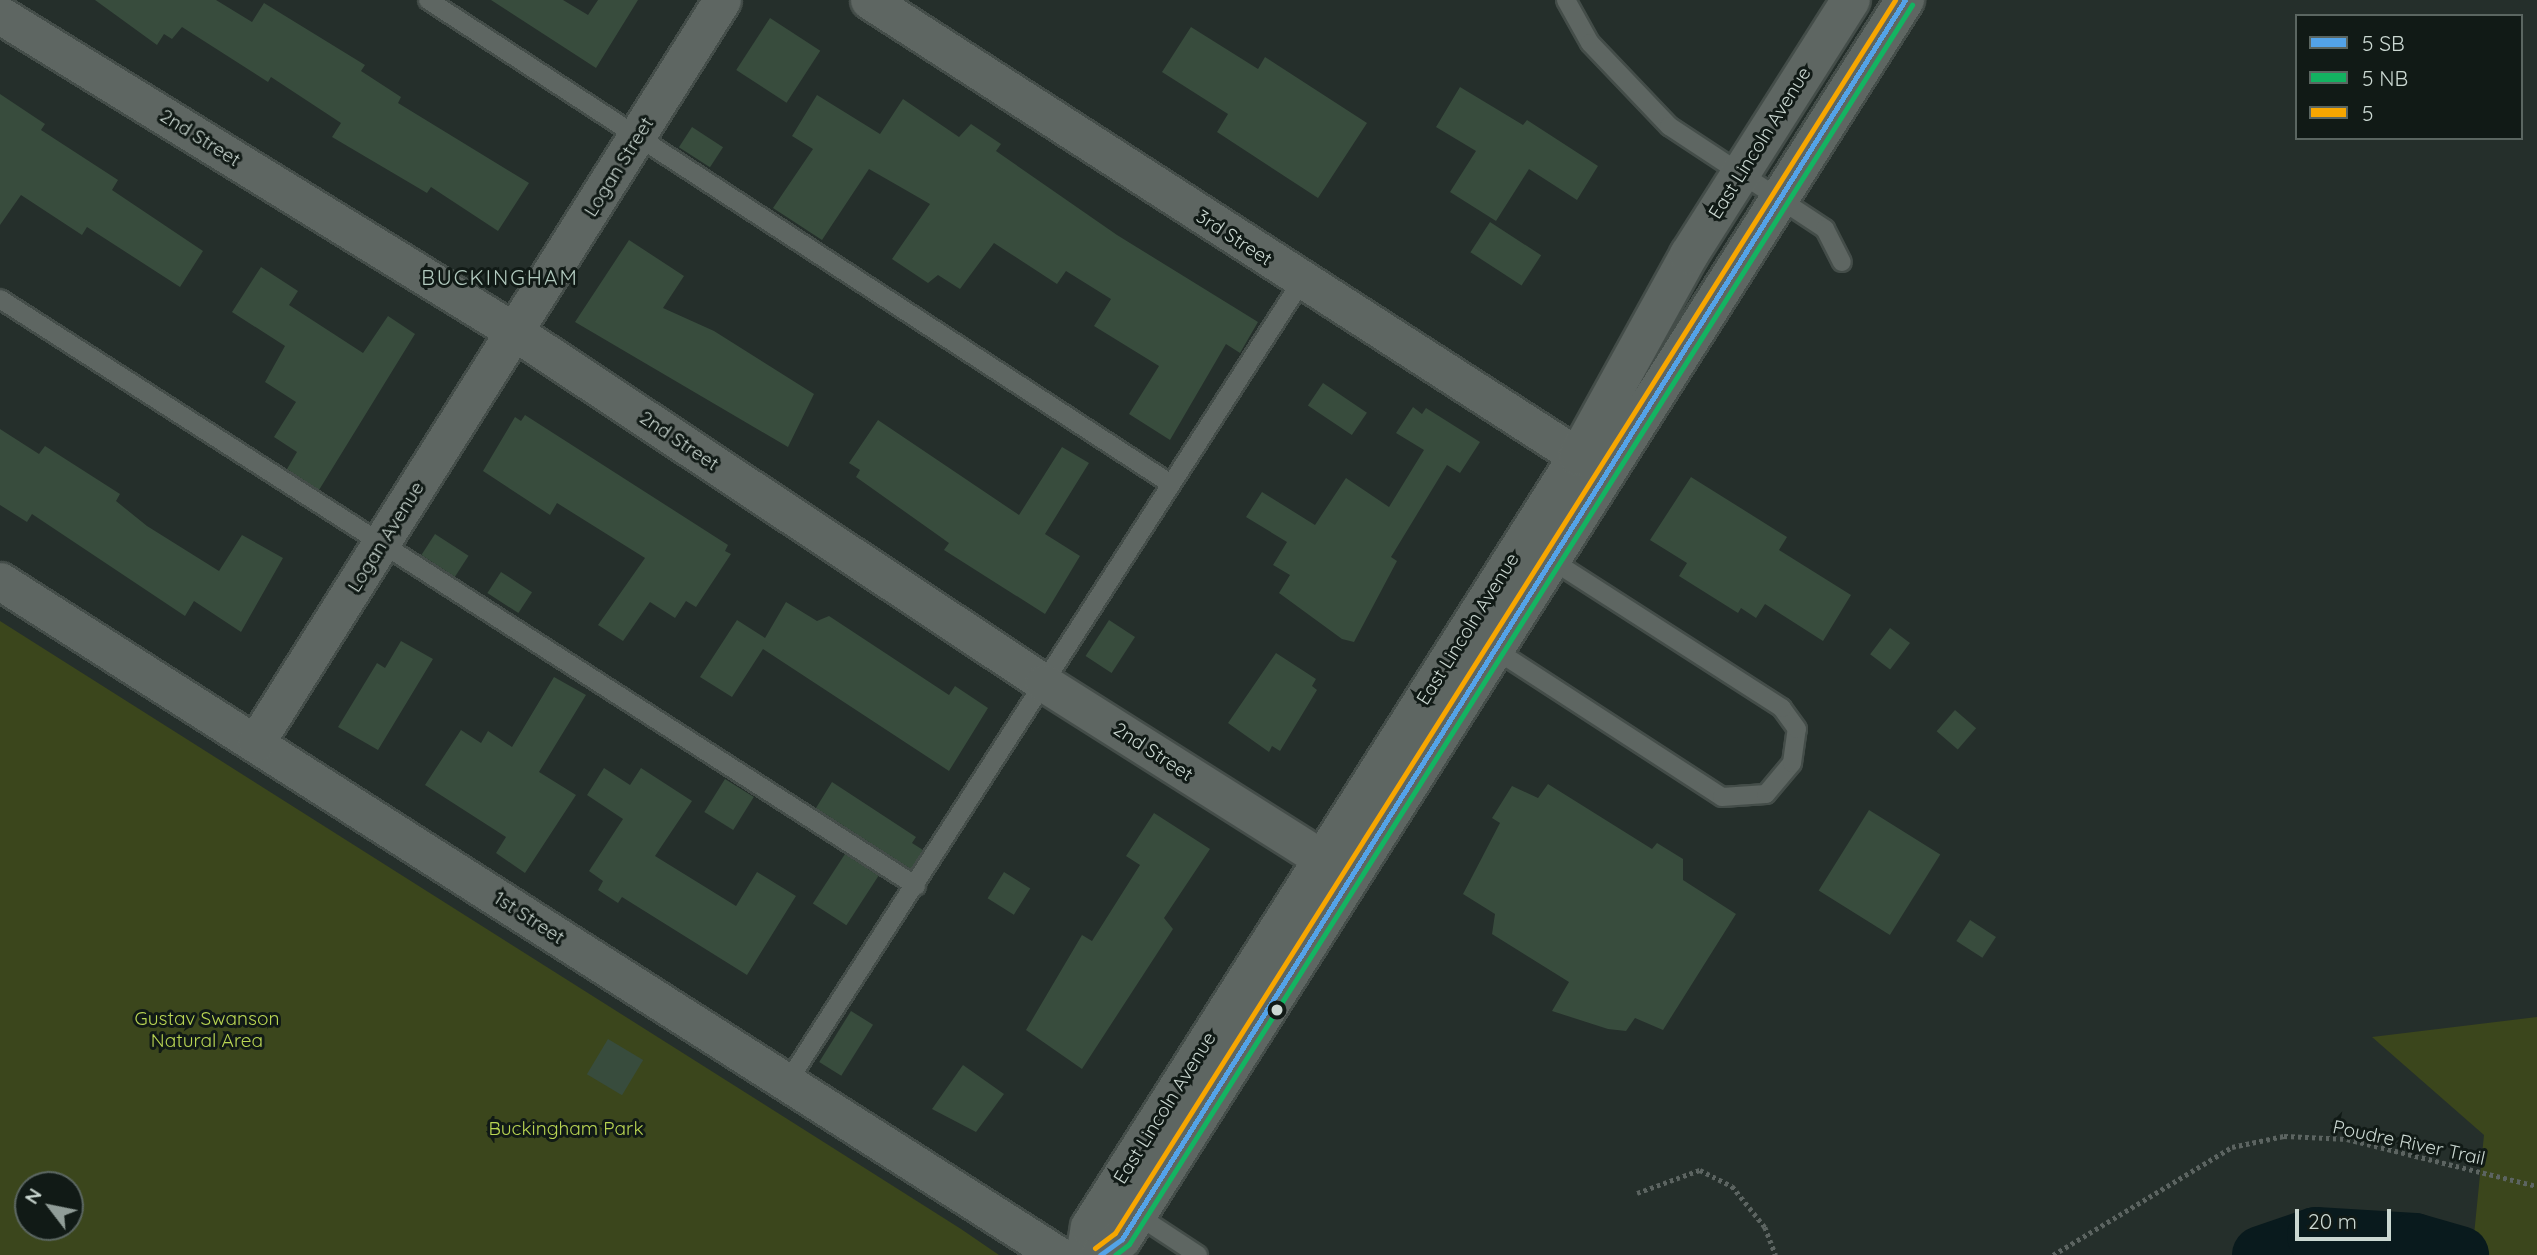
<!DOCTYPE html>
<style>
body{margin:0}
#map{position:relative;width:2537px;height:1255px;overflow:hidden;background:#252f2b;font-family:Quicksand,sans-serif}
div>[style]{position:absolute}
[style*='--x']{left:calc(var(--x)*1px);top:calc(var(--y)*1px);width:calc(var(--w)*1px);rotate:calc(var(--a)*1deg)}
.green>*{inset:0;background:#3b461c}
.river>*{height:58px;margin:-29px;padding:0 29px;transform-origin:29px;border-radius:29px;background:#091a1d}
.building>*{inset:0;background:#384c3d;transform-origin:0 0}
.path>*{height:4.5px;margin-top:-2.25px;transform-origin:0;background:repeating-linear-gradient(90deg,#5c6461 0 3.5px,transparent 0 7px)}
.roads{filter:drop-shadow(2px 0 #444d49) drop-shadow(-2px 0 #444d49) drop-shadow(0 2px #444d49) drop-shadow(0 -2px #444d49)}
.service>*{height:18px;margin:-9px;padding:0 9px;transform-origin:9px;border-radius:9px;background:#5e6662}
.minor>*{height:37px;margin:-18.5px;padding:0 18.5px;transform-origin:18.5px;border-radius:18.5px;background:#5e6662}
.tertiary>*{height:38px;margin:-19px;padding:0 19px;transform-origin:19px;border-radius:19px;background:#5e6662}
.bus-1>*{height:5px;margin:-2.5px;padding:0 2.5px;transform-origin:2.5px;border-radius:2.5px;background:#53a3e8}
.bus-2>*{height:5px;margin:-2.5px;padding:0 2.5px;transform-origin:2.5px;border-radius:2.5px;background:#13b361}
.bus-3>*{height:5px;margin:-2.5px;padding:0 2.5px;transform-origin:2.5px;border-radius:2.5px;background:#f7a600}
.dots>*{width:19px;height:19px;translate:-50% -50%;box-sizing:border-box;border:4px solid #111a16;border-radius:50%}
span{translate:-50% -50%;white-space:nowrap;text-align:center;line-height:1.15;-webkit-text-stroke:6px #111a16;paint-order:stroke}
.street-label{font-size:19px;color:#cbd8d2}
.park-label{font-size:19px;color:#b9d553}
.neighbourhood-label{font-size:21px;color:#b2cabf;letter-spacing:2px}
.legend{position:absolute;left:2295px;top:14px;width:228px;height:126px;box-sizing:border-box;background:#111a16;border:2px solid #5b6661;margin:0;padding:9px 12px;list-style:none;font-size:21px;color:#cbd8d2}
.legend li{display:flex;align-items:center;gap:14px;height:35px}
.legend b{width:35px;border:2px solid #5b6661}
.north{position:absolute;left:14px;top:1171px;width:70px;height:70px;box-sizing:border-box;background:#111a16;border:2px solid #5b6661;border-radius:50%;rotate:302deg;font-size:19px;font-weight:700;line-height:28px;text-align:center;color:#cbd8d2}
.north::after{content:'';display:block;margin:auto;width:24px;height:32px;background:#919d98;clip-path:polygon(50% 0,100% 100%,50% 72%,0 100%)}
.scale{position:absolute;left:2295px;top:1209px;width:96px;height:32px;box-sizing:border-box;border:4px solid #cbd8d2;border-top:0;padding-left:9px;font-size:21px;line-height:24px;white-space:nowrap;color:#cbd8d2;-webkit-text-stroke:5px #111a16;paint-order:stroke}
</style>
<div id="map">
<div class="green">
<div style="clip-path:polygon(evenodd,0 621px,961px 1229px,999px 1255px,0 1255px,0 621px,28px 1185px,70px 1185px,70px 1227px,28px 1227px,28px 1185px)"></div>
<div style="clip-path:polygon(2537px 1017px,2537px 1255px,2472px 1255px,2484px 1135px,2372px 1037px)"></div>
</div>
<div class="river">
<div style="--x:2261;--y:1255;--w:58;--a:-19.1"></div>
<div style="--x:2316;--y:1236;--w:99;--a:3.5"></div>
<div style="--x:2415;--y:1242;--w:47;--a:16.1"></div>
</div>
<div class="building">
<div style="clip-path:polygon(95px 0,216px 0,252px 22px,264px 3px,365px 65px,361px 71px,401px 97px,398px 103px,529px 183px,498px 231px,431px 187px,427px 193px,332px 137px,341px 123px,271px 77px,268px 82px,182px 27px,172px 39px,164px 34px,157px 45px)"></div>
<div style="clip-path:polygon(491px 0,563px 0,588px 15px,598px 0,638px 0,596px 68px)"></div>
<div style="left:770px;top:18px;width:60px;height:62px;rotate:33deg"></div>
<div style="clip-path:polygon(1191px 27px,1258px 69px,1265px 57px,1367px 123px,1318px 198px,1217px 132px,1228px 114px,1162px 72px)"></div>
<div style="clip-path:polygon(1460px 87px,1523px 125px,1527px 120px,1598px 166px,1577px 200px,1529px 169px,1496px 221px,1450px 192px,1476px 151px,1436px 127px)"></div>
<div style="clip-path:polygon(0 94px,45px 124px,41px 130px,118px 180px,112px 190px,203px 251px,180px 287px,87px 227px,82px 235px,21px 195px,0 225px)"></div>
<div style="clip-path:polygon(817px 95px,880px 134px,903px 99px,959px 137px,971px 124px,1001px 144px,996px 151px,1117px 235px,1258px 322px,1240px 353px,1226px 344px,1170px 440px,1129px 414px,1159px 366px,1094px 326px,1111px 299px,1066px 271px,1057px 284px,994px 243px,960px 289px,938px 275px,928px 283px,892px 259px,930px 204px,869px 169px,822px 240px,773px 208px,813px 149px,792px 136px)"></div>
<div style="left:692px;top:127px;width:37px;height:24px;rotate:33deg"></div>
<div style="left:1490px;top:222px;width:61px;height:36px;rotate:33deg"></div>
<div style="clip-path:polygon(629px 240px,684px 276px,663px 308px,714px 331px,814px 394px,788px 447px,575px 322px)"></div>
<div style="clip-path:polygon(261px 267px,298px 291px,289px 305px,363px 353px,388px 316px,415px 334px,319px 490px,287px 469px,297px 452px,274px 437px,296px 402px,265px 382px,285px 346px,232px 312px)"></div>
<div style="left:1323px;top:383px;width:53px;height:27px;rotate:34deg"></div>
<div style="clip-path:polygon(1413px 407px,1422px 414px,1426px 408px,1480px 442px,1460px 473px,1447px 465px,1391px 557px,1397px 561px,1354px 642px,1342px 639px,1279px 593px,1290px 575px,1273px 565px,1287px 542px,1246px 517px,1262px 492px,1315px 525px,1346px 478px,1389px 507px,1424px 450px,1396px 433px)"></div>
<div style="clip-path:polygon(525px 415px,728px 545px,725px 551px,731px 554px,696px 607px,686px 601px,675px 618px,650px 602px,623px 641px,598px 625px,645px 558px,557px 503px,550px 515px,483px 471px,515px 417px,521px 421px)"></div>
<div style="clip-path:polygon(878px 420px,1019px 515px,1062px 447px,1089px 463px,1045px 534px,1080px 556px,1045px 614px,944px 550px,949px 543px,856px 477px,860px 470px,849px 463px)"></div>
<div style="clip-path:polygon(0 429px,39px 454px,45px 446px,120px 494px,116px 501px,147px 526px,219px 571px,242px 535px,283px 558px,241px 632px,194px 601px,185px 616px,32px 514px,27px 522px,0 505px)"></div>
<div style="clip-path:polygon(1691px 477px,1787px 537px,1779px 550px,1851px 595px,1823px 641px,1765px 604px,1756px 618px,1741px 608px,1738px 613px,1679px 576px,1687px 563px,1650px 540px)"></div>
<div style="left:435px;top:534px;width:40px;height:25px;rotate:33deg"></div>
<div style="left:501px;top:572px;width:37px;height:25px;rotate:33deg"></div>
<div style="clip-path:polygon(786px 602px,817px 621px,829px 616px,949px 695px,955px 686px,988px 708px,949px 771px,763px 649px,732px 697px,700px 677px,737px 620px,765px 638px)"></div>
<div style="left:1109px;top:620px;width:31px;height:43px;rotate:33deg"></div>
<div style="left:1890px;top:628px;width:25px;height:33px;rotate:37deg"></div>
<div style="clip-path:polygon(401px 641px,433px 659px,378px 750px,338px 727px,377px 663px,385px 668px)"></div>
<div style="clip-path:polygon(1276px 653px,1316px 679px,1312px 686px,1317px 690px,1280px 751px,1272px 746px,1269px 752px,1228px 723px)"></div>
<div style="clip-path:polygon(554px 677px,586px 695px,539px 772px,576px 795px,525px 873px,496px 853px,506px 837px,425px 785px,461px 730px,481px 743px,488px 731px,512px 747px)"></div>
<div style="left:1955px;top:710px;width:28px;height:28px;rotate:41deg"></div>
<div style="clip-path:polygon(604px 768px,630px 785px,641px 768px,692px 801px,655px 856px,736px 906px,757px 872px,796px 896px,747px 975px,622px 897px,618px 903px,598px 890px,603px 881px,589px 871px,623px 819px,587px 795px)"></div>
<div style="left:725px;top:779px;width:34px;height:39px;rotate:32deg"></div>
<div style="clip-path:polygon(832px 782px,916px 837px,912px 843px,923px 850px,911px 869px,816px 808px)"></div>
<div style="clip-path:polygon(1548px 784px,1652px 849px,1657px 843px,1683px 859px,1683px 880px,1736px 914px,1663px 1030px,1635px 1018px,1626px 1031px,1608px 1029px,1552px 1011px,1569px 982px,1492px 934px,1495px 914px,1463px 894px,1500px 823px,1492px 818px,1512px 786px,1538px 798px)"></div>
<div style="left:1869px;top:810px;width:84px;height:95px;rotate:32deg"></div>
<div style="clip-path:polygon(1154px 813px,1210px 849px,1164px 918px,1173px 929px,1082px 1069px,1026px 1030px,1082px 935px,1092px 941px,1140px 865px,1126px 856px)"></div>
<div style="left:845px;top:854px;width:40px;height:59px;rotate:33deg"></div>
<div style="left:1004px;top:872px;width:31px;height:31px;rotate:32deg"></div>
<div style="left:1970px;top:920px;width:31px;height:25px;rotate:33deg"></div>
<div style="left:851px;top:1011px;width:26px;height:60px;rotate:32deg"></div>
<div style="left:608px;top:1039px;width:41px;height:41px;rotate:31deg"></div>
<div style="clip-path:polygon(963px 1065px,1004px 1094px,976px 1132px,932px 1109px)"></div>
</div>
<div class="path">
<div style="--x:1637;--y:1193;--w:67;--a:-20.1"></div>
<div style="--x:1700;--y:1170;--w:36;--a:27"></div>
<div style="--x:1732;--y:1186;--w:53;--a:51.2"></div>
<div style="--x:1765;--y:1227;--w:30;--a:69"></div>
<div style="--x:2053;--y:1255;--w:209;--a:-31.1"></div>
<div style="--x:2232;--y:1147;--w:53;--a:-11.9"></div>
<div style="--x:2284;--y:1136;--w:63;--a:2.7"></div>
<div style="--x:2347;--y:1139;--w:196;--a:13.9"></div>
</div>
<div class="roads">
<div class="service">
<div style="--x:428;--y:0;--w:887;--a:33.08"></div>
<div style="--x:1566;--y:0;--w:49;--a:60.8"></div>
<div style="--x:1590;--y:43;--w:115;--a:46.4"></div>
<div style="--x:1669;--y:126;--w:187;--a:33.4"></div>
<div style="--x:1825;--y:229;--w:37;--a:63"></div>
<div style="--x:0;--y:299;--w:1088;--a:32.65"></div>
<div style="--x:1491;--y:647;--w:275;--a:33"></div>
<div style="--x:1722;--y:797;--w:44;--a:-3.9"></div>
<div style="--x:1766;--y:794;--w:40;--a:-50"></div>
<div style="--x:1792;--y:763;--w:34;--a:-82"></div>
<div style="--x:1797;--y:729;--w:26;--a:-126"></div>
<div style="--x:1782;--y:708;--w:279;--a:-147.3"></div>
<div style="--x:787;--y:1083;--w:952;--a:-57.31"></div>
<div style="--x:1137;--y:1215;--w:73;--a:33.3"></div>
</div>
<div class="minor">
<div style="--x:869;--y:0;--w:872;--a:32.78"></div>
<div style="--x:0;--y:15;--w:605;--a:31.61"></div>
<div style="--x:515;--y:332;--w:635;--a:33.56"></div>
<div style="--x:1044;--y:683;--w:360;--a:32.3"></div>
<div style="--x:0;--y:581;--w:1254;--a:32.5"></div>
<div style="--x:256;--y:742;--w:876;--a:-57.87"></div>
</div>
<div class="tertiary">
<div style="--x:1085;--y:1255;--w:28;--a:-80"></div>
<div style="--x:1090;--y:1227;--w:912;--a:-57.67"></div>
<div style="--x:1578;--y:456;--w:230;--a:-61.1"></div>
<div style="--x:1689;--y:255;--w:302;--a:-57.6"></div>
<div style="--x:1100;--y:1255;--w:27;--a:-36"></div>
<div style="--x:1122;--y:1239;--w:1466;--a:-57.71"></div>
</div>
</div>
<div class="bus-1">
<div style="--x:1100;--y:1255;--w:27;--a:-36"></div>
<div style="--x:1122;--y:1239;--w:1466;--a:-57.71"></div>
</div>
<div class="bus-2">
<div style="--x:1115;--y:1255;--w:18;--a:-38"></div>
<div style="--x:1129;--y:1244;--w:1466;--a:-57.71"></div>
</div>
<div class="bus-3">
<div style="--x:1095;--y:1248;--w:25;--a:-37"></div>
<div style="--x:1115;--y:1233;--w:1459;--a:-57.68"></div>
</div>
<div class="dots">
<div style="left:1277px;top:1010px;background:#cbd8d2"></div>
</div>
<div class="street-label">
<span style="left:200px;top:138px;rotate:32deg">2nd Street</span>
<span style="left:1760px;top:143px;rotate:-58deg">East Lincoln Avenue</span>
<span style="left:619px;top:167px;rotate:-58deg">Logan Street</span>
<span style="left:1234px;top:238px;rotate:33deg">3rd Street</span>
<span style="left:679px;top:441px;rotate:34deg">2nd Street</span>
<span style="left:386px;top:537px;rotate:-58deg">Logan Avenue</span>
<span style="left:1468px;top:629px;rotate:-58deg">East Lincoln Avenue</span>
<span style="left:1153px;top:752px;rotate:33deg">2nd Street</span>
<span style="left:529px;top:918px;rotate:33deg">1st Street</span>
<span style="left:1165px;top:1108px;rotate:-58deg">East Lincoln Avenue</span>
<span style="left:2409px;top:1143px;rotate:12deg">Poudre River Trail</span>
</div>
<div class="park-label">
<span style="left:207px;top:1030px">Gustav Swanson<br>Natural Area</span>
<span style="left:566px;top:1129px">Buckingham Park</span>
</div>
<div class="neighbourhood-label">
<span style="left:500px;top:277px">BUCKINGHAM</span>
</div>
<ul class="legend">
<li><b style="height:9px;background:#53a3e8"></b>5 SB</li>
<li><b style="height:9px;background:#13b361"></b>5 NB</li>
<li><b style="height:9px;background:#f7a600"></b>5</li>
</ul>
<div class="north">N</div>
<div class="scale">20 m</div>
</div>
